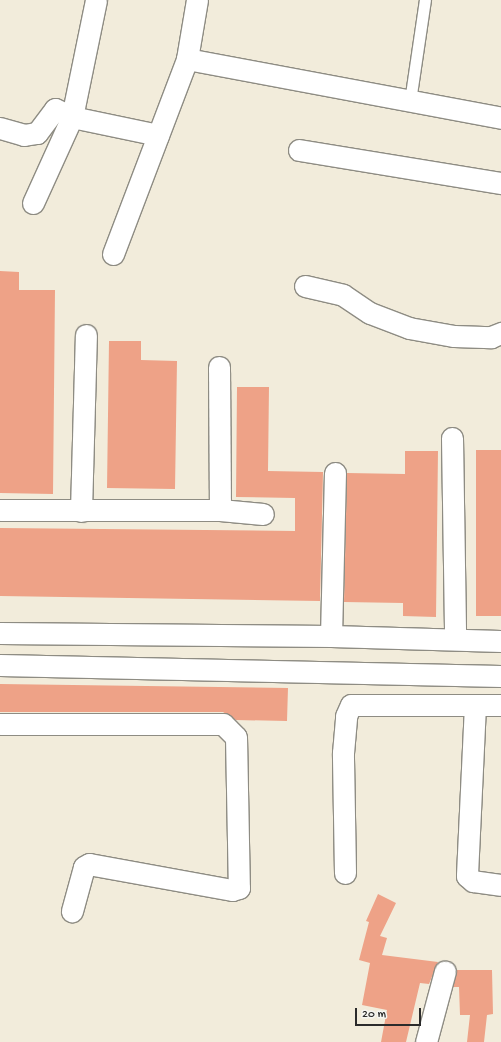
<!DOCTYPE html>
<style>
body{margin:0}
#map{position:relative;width:501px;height:1042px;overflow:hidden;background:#f2ecdb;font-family:"Gochi Hand",sans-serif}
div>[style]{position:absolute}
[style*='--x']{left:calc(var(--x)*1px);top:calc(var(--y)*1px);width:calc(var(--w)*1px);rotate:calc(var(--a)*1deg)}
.building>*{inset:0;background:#eea287;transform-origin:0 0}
.roads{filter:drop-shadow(1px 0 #8e8c83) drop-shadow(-1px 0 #8e8c83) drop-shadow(0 1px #8e8c83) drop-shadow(0 -1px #8e8c83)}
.lane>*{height:11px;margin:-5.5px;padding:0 5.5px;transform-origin:5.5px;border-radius:5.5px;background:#fff}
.street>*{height:21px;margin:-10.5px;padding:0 10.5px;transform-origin:10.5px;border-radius:10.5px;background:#fff}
span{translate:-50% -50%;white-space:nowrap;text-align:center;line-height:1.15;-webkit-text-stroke:3px #f6f6f2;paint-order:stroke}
.scale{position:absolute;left:355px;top:1008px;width:66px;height:18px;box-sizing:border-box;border:2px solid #2b2b2b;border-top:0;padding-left:5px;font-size:12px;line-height:14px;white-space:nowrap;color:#2b2b2b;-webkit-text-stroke:3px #f6f6f2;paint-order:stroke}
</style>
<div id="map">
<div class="building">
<div style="clip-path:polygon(0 271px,19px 272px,19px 290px,55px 290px,53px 494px,0 493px)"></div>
<div style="clip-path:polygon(109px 341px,141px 341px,141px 360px,177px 361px,175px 489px,107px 488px)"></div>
<div style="clip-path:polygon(237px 387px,269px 387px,268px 471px,323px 472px,320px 601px,0 596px,0 528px,295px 531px,295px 498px,236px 497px)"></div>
<div style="left:476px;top:450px;width:25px;height:166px"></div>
<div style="clip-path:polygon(405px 451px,438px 451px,436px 617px,403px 616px,403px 603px,344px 602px,347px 473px,405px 474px)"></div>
<div style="clip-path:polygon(0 684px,288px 688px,287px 721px,236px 720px,223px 712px,0 712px)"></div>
<div style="clip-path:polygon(378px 894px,396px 903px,380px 936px,387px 938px,382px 955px,438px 962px,429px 984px,420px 983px,406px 1042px,381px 1042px,387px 1010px,362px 1005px,370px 963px,359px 960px,369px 922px,366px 921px)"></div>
<div style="clip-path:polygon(457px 970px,492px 970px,493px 1014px,487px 1015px,484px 1042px,467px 1042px,470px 1015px,460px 1015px,459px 987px,453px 987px)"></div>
</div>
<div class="roads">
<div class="lane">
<div style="--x:410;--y:101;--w:102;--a:-81.6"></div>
</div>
<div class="street">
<div style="--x:187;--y:59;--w:319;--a:10.6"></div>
<div style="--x:0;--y:128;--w:25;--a:16"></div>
<div style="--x:24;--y:135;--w:13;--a:-9"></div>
<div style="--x:37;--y:133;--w:30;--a:-53"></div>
<div style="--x:55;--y:109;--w:19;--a:25"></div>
<div style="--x:72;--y:117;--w:88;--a:11.8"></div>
<div style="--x:299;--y:150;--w:205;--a:9.3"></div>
<div style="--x:33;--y:203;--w:94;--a:-65.6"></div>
<div style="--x:72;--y:117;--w:119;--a:-78.4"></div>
<div style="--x:113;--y:254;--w:209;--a:-69.2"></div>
<div style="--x:187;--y:59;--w:60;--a:-80.4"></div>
<div style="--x:305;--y:286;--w:39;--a:13"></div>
<div style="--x:343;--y:295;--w:32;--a:34"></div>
<div style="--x:370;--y:313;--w:42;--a:21"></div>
<div style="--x:409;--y:328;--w:46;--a:10.1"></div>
<div style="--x:454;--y:336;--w:37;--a:2"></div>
<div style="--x:491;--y:337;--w:11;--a:-22"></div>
<div style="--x:219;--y:367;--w:143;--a:89.6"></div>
<div style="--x:452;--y:438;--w:201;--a:89.1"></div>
<div style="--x:0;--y:510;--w:220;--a:0"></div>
<div style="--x:220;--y:510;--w:43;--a:5.3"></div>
<div style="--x:81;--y:511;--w:176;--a:-88.4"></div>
<div style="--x:0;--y:633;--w:331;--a:0.5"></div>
<div style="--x:331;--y:636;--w:170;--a:1.7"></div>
<div style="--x:331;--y:636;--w:163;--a:-88.6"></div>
<div style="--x:0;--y:665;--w:501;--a:1.26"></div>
<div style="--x:475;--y:705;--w:171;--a:92.7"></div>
<div style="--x:467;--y:876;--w:8;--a:40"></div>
<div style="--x:473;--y:881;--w:28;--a:8"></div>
<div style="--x:0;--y:724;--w:223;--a:0"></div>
<div style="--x:223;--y:724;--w:18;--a:45"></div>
<div style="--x:236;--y:737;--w:151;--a:88.9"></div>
<div style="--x:239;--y:888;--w:7;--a:164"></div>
<div style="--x:232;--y:890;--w:145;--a:-169.7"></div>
<div style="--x:89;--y:864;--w:6;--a:149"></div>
<div style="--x:84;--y:867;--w:46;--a:105.3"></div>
<div style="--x:345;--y:873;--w:120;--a:-91"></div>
<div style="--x:343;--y:753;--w:37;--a:-85"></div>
<div style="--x:346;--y:716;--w:12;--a:-66"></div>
<div style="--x:351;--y:705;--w:150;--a:0"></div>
<div style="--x:426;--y:1042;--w:73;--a:-75"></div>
</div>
</div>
<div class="scale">20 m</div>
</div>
